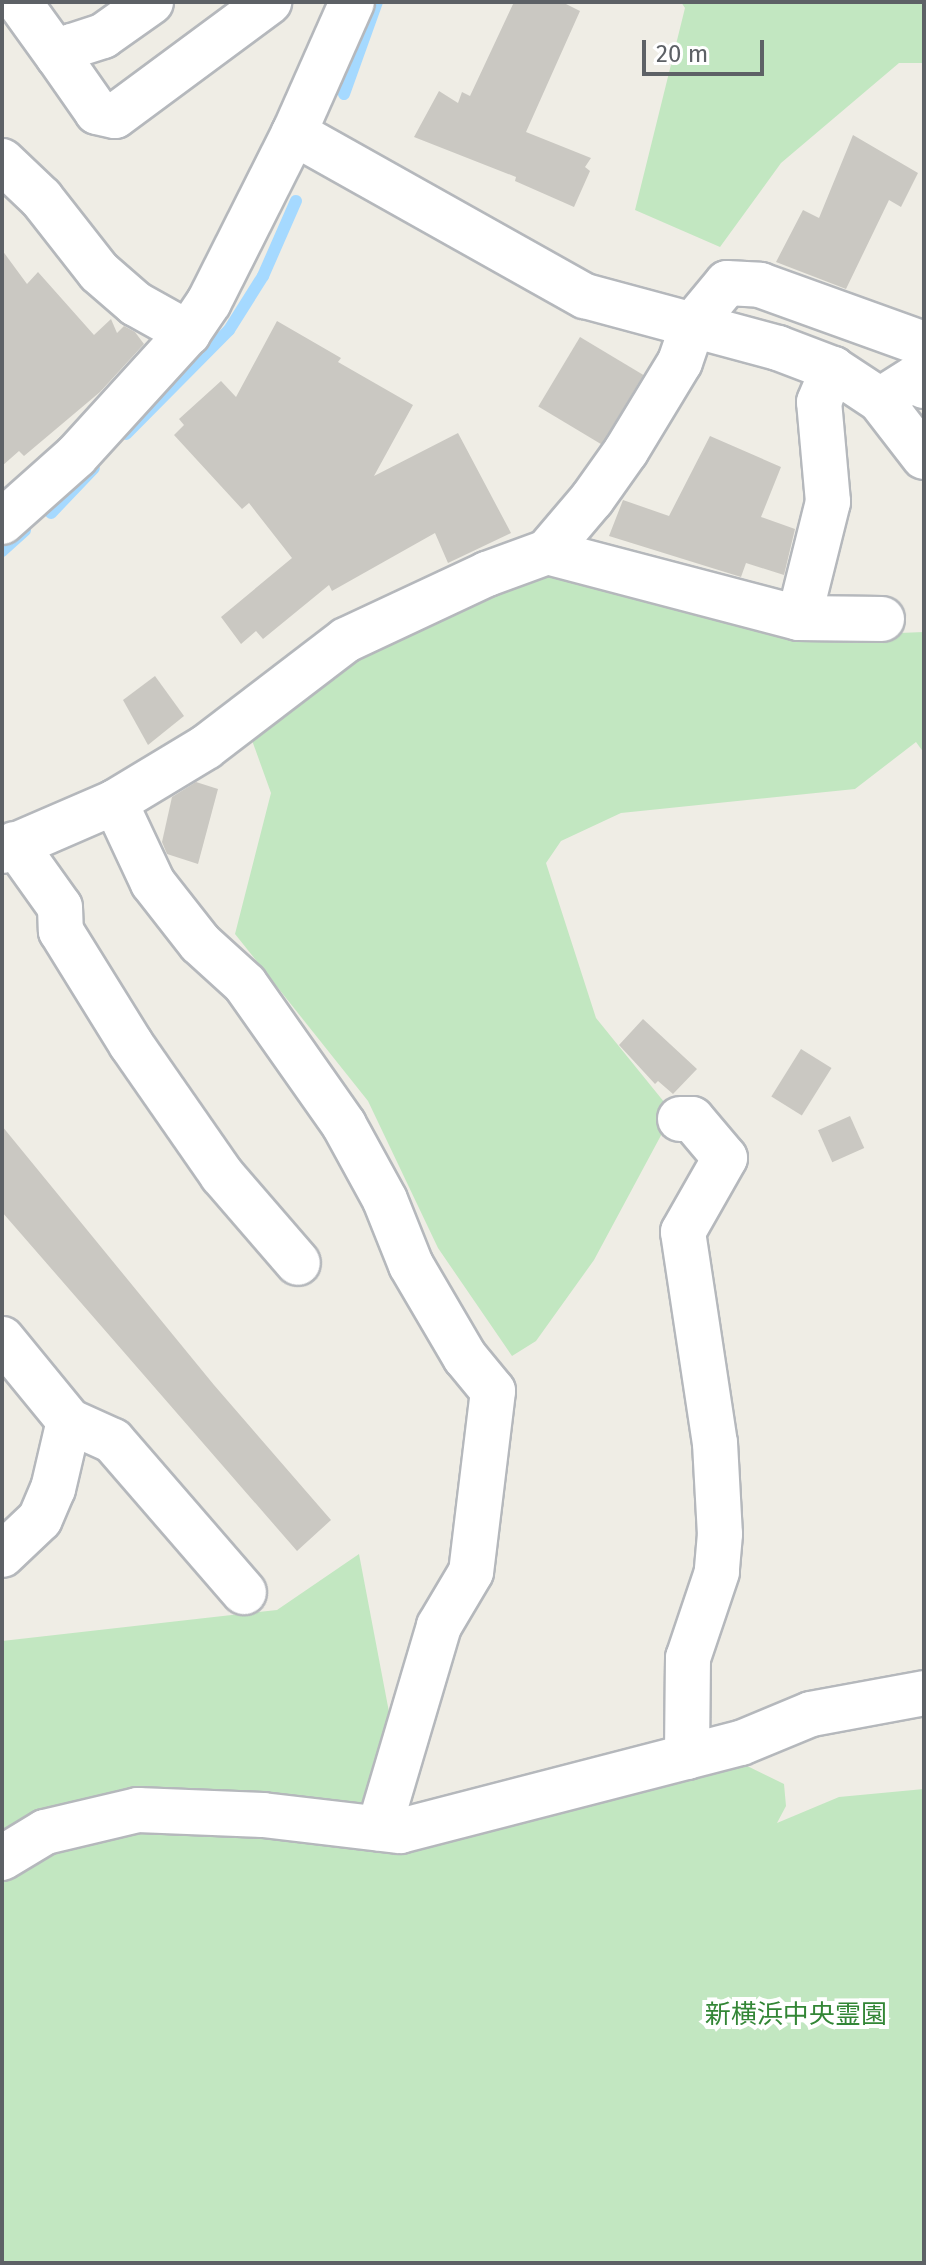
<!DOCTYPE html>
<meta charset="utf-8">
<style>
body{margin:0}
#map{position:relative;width:926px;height:2265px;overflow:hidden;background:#efede5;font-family:"Fira Sans","Noto Sans JP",sans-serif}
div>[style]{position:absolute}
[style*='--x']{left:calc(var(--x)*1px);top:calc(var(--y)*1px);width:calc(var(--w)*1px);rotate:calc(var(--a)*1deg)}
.green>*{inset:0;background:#c2e7c1}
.stream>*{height:12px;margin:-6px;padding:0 6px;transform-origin:6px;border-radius:6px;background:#a5d9ff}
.building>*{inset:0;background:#cac8c2;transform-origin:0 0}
.roads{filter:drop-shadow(2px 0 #b5b8bc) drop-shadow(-2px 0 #b5b8bc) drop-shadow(0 2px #b5b8bc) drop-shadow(0 -2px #b5b8bc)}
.minor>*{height:44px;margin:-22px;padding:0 22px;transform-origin:22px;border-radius:22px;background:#fff}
span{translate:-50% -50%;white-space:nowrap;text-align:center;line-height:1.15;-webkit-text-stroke:8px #fff;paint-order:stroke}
.park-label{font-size:26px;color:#338636}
.frame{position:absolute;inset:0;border:4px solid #5d6166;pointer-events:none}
.scale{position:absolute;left:642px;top:40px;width:122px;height:36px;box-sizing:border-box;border:4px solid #5d6166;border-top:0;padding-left:10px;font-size:24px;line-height:28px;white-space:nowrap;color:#5d6166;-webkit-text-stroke:6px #fff;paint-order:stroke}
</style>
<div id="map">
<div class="green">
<div style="clip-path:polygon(681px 2px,924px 2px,924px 63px,899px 63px,781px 163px,720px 247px,635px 210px,685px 8px)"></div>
<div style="clip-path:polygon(560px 562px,800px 637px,924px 632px,924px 753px,916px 742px,855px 789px,621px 813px,561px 841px,546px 863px,596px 1018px,673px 1113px,594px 1260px,536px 1341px,512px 1356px,438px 1248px,368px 1101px,235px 934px,271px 793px,249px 732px,350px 646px)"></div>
<div style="clip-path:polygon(359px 1554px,389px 1712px,363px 1838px,731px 1758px,784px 1784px,786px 1806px,777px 1823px,839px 1797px,924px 1789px,924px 2263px,2px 2263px,2px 1641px,277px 1610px)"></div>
</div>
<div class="stream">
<div style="--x:344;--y:94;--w:98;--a:-70.3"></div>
<div style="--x:126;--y:434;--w:146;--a:-45.3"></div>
<div style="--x:229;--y:330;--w:64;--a:-57.8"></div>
<div style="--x:263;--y:276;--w:82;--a:-66.3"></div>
<div style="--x:51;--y:513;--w:62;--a:-46.3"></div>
<div style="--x:2;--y:551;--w:31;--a:-42"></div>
</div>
<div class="building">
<div style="clip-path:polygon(514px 2px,562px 2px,580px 11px,526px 132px,591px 158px,585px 167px,590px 171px,574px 207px,515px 181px,516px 177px,414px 137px,439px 91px,458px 103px,462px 92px,470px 96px)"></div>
<div style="clip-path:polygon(853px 135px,918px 173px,901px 207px,889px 200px,846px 289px,776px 262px,803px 210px,819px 218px)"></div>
<div style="clip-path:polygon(2px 250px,27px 284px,38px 272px,94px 335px,111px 319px,117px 333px,124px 326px,135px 332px,144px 344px,100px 392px,24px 456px,19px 451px,2px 466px)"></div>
<div style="clip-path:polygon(277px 321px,341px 358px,338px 362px,413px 405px,374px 476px,458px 433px,511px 533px,448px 563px,435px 533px,332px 591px,329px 585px,263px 639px,256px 631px,241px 644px,221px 617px,292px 558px,249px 503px,242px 509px,174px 435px,184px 425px,179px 419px,221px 381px,236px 397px)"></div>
<div style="left:580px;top:337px;width:74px;height:81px;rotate:31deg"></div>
<div style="clip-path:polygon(710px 436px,781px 467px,761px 517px,795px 529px,784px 575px,746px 563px,741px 577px,609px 536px,623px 500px,669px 516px)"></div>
<div style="clip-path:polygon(155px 676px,184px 716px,148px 745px,123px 700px)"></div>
<div style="clip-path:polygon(196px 782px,218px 789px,198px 864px,167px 854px,162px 842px,172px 797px)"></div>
<div style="clip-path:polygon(643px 1019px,697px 1069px,673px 1094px,658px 1081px,655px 1084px,619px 1045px)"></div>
<div style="left:801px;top:1049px;width:36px;height:56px;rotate:32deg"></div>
<div style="left:850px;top:1116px;width:35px;height:35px;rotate:66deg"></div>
<div style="clip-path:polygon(2px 1126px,214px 1385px,331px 1520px,297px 1551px,2px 1212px)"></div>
</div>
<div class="roads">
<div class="minor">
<div style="--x:19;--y:2;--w:67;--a:54.2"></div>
<div style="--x:151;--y:2;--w:59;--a:144.7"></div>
<div style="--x:103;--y:36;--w:33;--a:162"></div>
<div style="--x:72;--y:46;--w:17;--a:144"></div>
<div style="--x:58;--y:56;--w:68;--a:55.1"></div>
<div style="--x:97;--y:112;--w:18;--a:13"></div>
<div style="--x:115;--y:116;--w:192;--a:-36.5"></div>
<div style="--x:294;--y:133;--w:334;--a:29.3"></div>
<div style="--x:585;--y:296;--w:200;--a:15.1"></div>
<div style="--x:778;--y:348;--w:59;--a:20.9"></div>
<div style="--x:833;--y:369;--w:56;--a:33.4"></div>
<div style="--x:880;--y:400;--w:72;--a:52.3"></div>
<div style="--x:2;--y:161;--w:54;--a:43.5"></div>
<div style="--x:41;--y:198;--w:94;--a:51.9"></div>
<div style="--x:99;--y:272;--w:49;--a:40.9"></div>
<div style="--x:136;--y:304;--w:60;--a:29.1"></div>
<div style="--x:880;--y:400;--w:41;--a:-32.2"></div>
<div style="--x:915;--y:378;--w:12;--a:42"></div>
<div style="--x:2;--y:522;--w:99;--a:-41.7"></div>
<div style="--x:76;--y:456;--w:166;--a:-47.7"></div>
<div style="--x:188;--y:333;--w:37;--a:-56"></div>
<div style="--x:209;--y:302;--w:189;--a:-63.3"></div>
<div style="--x:294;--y:133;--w:143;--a:-66.1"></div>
<div style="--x:547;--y:552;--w:70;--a:-49.7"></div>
<div style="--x:592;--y:499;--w:59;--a:-54.7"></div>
<div style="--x:626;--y:451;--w:104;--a:-58.8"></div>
<div style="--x:680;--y:362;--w:40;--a:-71.1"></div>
<div style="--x:693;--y:324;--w:53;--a:-50.3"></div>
<div style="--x:727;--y:283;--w:33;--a:3"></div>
<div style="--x:760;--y:285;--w:174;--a:19.8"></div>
<div style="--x:799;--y:618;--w:83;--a:0.7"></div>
<div style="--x:115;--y:802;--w:89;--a:64.9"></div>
<div style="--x:153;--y:883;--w:76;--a:51.9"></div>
<div style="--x:200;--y:943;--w:61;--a:42.3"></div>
<div style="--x:245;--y:984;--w:172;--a:54.9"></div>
<div style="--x:344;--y:1125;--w:85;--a:61.3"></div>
<div style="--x:385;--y:1200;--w:70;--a:68.2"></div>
<div style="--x:411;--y:1265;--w:107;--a:59.6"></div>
<div style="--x:465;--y:1357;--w:44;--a:50.5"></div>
<div style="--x:493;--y:1391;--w:182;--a:96.9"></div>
<div style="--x:471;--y:1572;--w:63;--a:120.7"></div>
<div style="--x:439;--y:1626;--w:211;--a:106.5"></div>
<div style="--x:15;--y:844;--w:77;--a:54.5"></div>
<div style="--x:60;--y:907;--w:24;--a:88"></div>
<div style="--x:61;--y:931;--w:133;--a:58.2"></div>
<div style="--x:131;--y:1044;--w:160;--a:55.2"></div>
<div style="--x:222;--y:1175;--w:116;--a:49.2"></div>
<div style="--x:2;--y:851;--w:123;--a:-23.4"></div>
<div style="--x:115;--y:802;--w:106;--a:-31.1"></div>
<div style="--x:206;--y:747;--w:176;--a:-37.4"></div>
<div style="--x:346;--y:640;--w:156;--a:-25.1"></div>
<div style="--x:487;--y:574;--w:64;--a:-20.1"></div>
<div style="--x:547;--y:552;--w:260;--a:14.7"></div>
<div style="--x:799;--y:618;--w:120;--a:-76"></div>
<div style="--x:828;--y:502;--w:100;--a:-95.1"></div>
<div style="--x:819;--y:402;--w:36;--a:-67"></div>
<div style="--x:680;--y:1119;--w:12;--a:0"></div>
<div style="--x:692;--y:1119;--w:51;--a:49.8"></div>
<div style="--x:725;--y:1158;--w:85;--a:119.6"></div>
<div style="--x:683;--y:1232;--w:213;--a:81.4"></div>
<div style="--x:715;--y:1443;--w:91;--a:86.9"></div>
<div style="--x:720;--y:1534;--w:38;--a:95"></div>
<div style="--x:717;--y:1572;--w:91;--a:108.6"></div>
<div style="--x:688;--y:1658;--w:99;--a:90.6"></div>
<div style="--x:2;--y:1339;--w:106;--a:50.7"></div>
<div style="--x:69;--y:1421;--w:48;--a:24.4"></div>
<div style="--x:113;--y:1441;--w:200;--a:49.1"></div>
<div style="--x:2;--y:1555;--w:52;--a:-43.5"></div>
<div style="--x:40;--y:1519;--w:33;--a:-67"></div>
<div style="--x:53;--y:1489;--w:70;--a:-76.8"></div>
<div style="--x:2;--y:1858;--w:50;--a:-31.2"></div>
<div style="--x:45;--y:1832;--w:96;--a:-13.3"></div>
<div style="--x:138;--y:1810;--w:125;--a:2.3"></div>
<div style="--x:263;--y:1815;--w:138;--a:6.7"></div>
<div style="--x:400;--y:1831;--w:352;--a:-14.5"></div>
<div style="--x:741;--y:1743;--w:76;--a:-22.5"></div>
<div style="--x:811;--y:1714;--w:115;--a:-10.5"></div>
</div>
</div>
<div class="park-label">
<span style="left:796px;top:2015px">新横浜中央霊園</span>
</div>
<div class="frame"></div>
<div class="scale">20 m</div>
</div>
